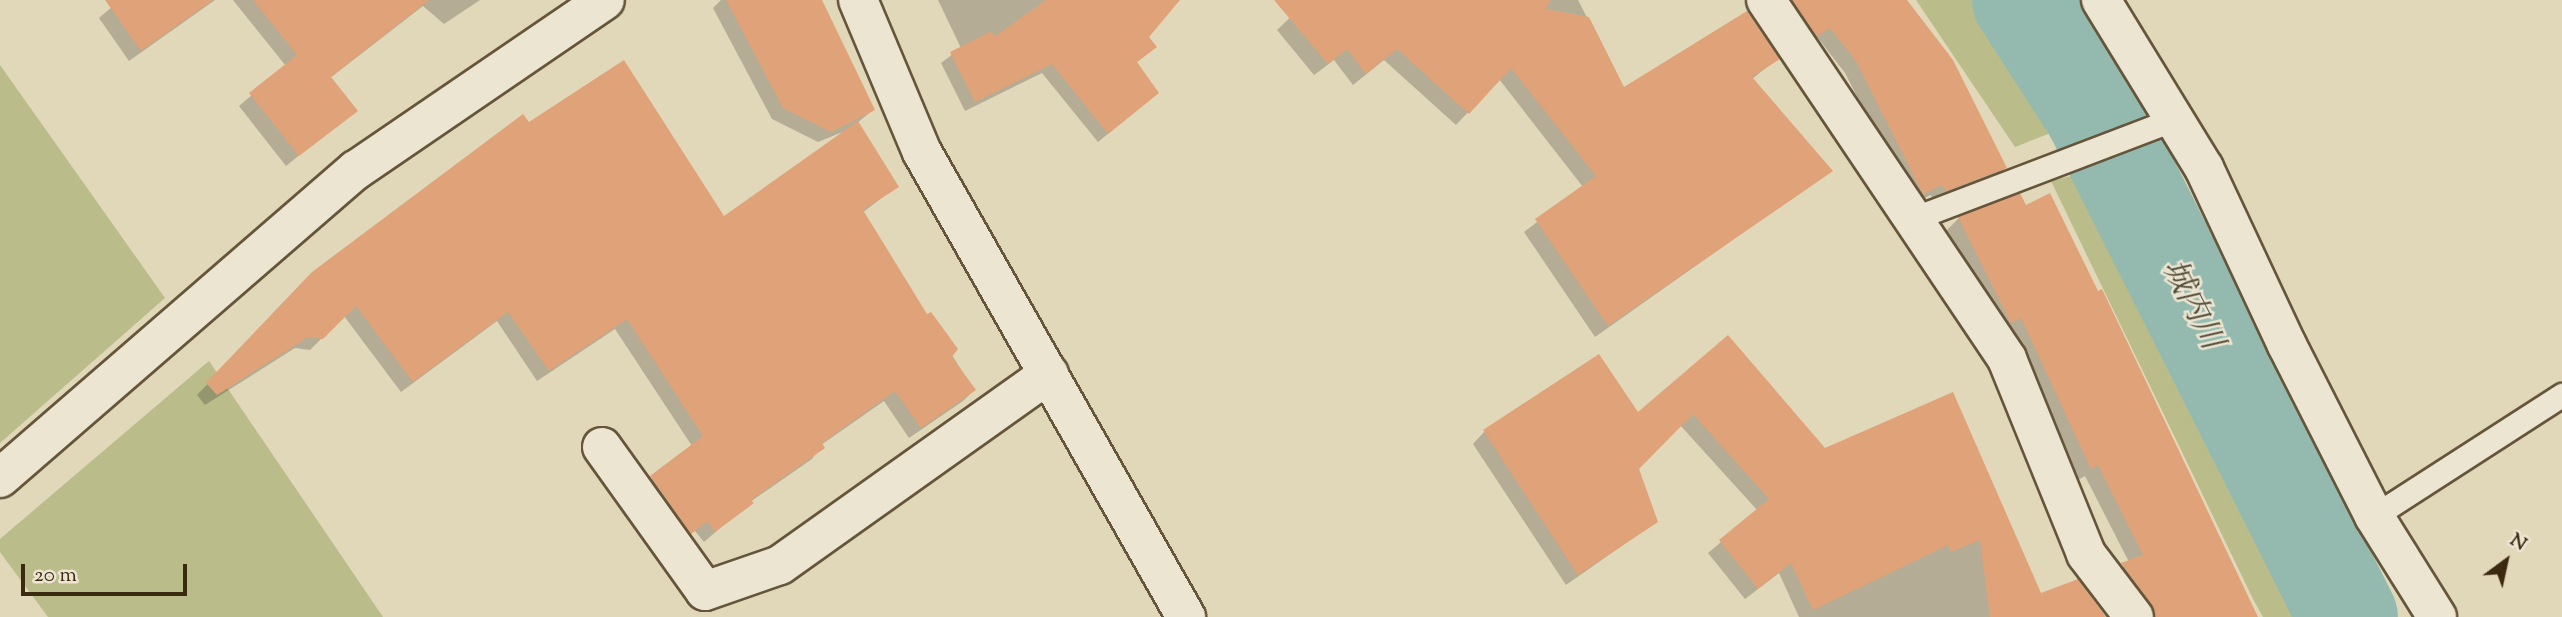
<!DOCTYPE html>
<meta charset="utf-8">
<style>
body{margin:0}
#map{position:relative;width:2562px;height:617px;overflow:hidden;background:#e1d7b9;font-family:"Sorts Mill Goudy","Noto Serif JP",serif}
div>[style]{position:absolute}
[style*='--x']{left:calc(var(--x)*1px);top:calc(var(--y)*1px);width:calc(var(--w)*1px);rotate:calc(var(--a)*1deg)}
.green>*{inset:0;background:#babc8a}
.shadow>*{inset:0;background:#0003}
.river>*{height:100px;margin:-50px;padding:0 50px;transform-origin:50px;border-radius:50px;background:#94baaf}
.building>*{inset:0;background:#e0a279}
.roads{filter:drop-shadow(2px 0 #65553a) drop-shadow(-2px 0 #65553a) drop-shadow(0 2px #65553a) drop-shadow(0 -2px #65553a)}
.lane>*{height:23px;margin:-11.5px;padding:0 11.5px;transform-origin:11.5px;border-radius:11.5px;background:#ece5d2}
.street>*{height:38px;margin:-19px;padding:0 19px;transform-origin:19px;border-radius:19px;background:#ece5d2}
.secondary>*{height:38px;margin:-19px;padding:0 19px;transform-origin:19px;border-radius:19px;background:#ece5d2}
span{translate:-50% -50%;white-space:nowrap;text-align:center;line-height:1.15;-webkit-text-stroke:5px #ece5d2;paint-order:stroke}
.water-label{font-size:32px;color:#524e38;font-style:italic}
.north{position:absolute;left:2471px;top:526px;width:70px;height:70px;-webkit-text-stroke:5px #ece5d2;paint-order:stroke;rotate:33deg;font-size:19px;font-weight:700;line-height:28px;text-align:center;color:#3c2a10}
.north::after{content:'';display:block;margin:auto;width:24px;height:32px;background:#3c2a10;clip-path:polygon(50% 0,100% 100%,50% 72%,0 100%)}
.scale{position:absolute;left:21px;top:564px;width:166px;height:32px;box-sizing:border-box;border:4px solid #3c2a10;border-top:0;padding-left:9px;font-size:21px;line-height:24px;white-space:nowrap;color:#3c2a10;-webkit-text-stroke:5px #ece5d2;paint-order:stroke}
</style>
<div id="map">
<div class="green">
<div style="clip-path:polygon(1916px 0,1983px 0,2066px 127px,2015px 147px)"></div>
<div style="clip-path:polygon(0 65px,165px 298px,0 443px)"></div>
<div style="clip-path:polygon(2090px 171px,2245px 488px,2318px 617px,2263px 617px,2254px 601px,2051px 181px)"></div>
<div style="clip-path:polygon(209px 361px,383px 617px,48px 617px,0 552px,0 539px)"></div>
</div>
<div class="shadow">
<div style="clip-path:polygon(120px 0,215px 0,129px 61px,99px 18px)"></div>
<div style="clip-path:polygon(233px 0,480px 0,444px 24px,423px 6px,330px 78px,355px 110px,286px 166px,239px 106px,286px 66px)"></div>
<div style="clip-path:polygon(721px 0,819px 0,873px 110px,857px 123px,896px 187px,862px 213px,974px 390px,963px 401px,909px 438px,884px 401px,821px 445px,812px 459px,750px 502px,704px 542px,695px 531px,679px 543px,640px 489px,692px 446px,615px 329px,537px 381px,497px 321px,401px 392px,344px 316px,310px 350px,295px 348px,205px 405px,197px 395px,313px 273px,528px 125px,724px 219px,850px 129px,818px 142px,772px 119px,713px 8px)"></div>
<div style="clip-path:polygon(938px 0,1166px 0,1147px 37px,1155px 47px,1136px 63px,1147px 102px,1098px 142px,1042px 73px,965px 111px,941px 63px,961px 48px)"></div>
<div style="clip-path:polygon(1295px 0,1578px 0,1624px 90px,1777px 59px,1752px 79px,1830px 171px,1595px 337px,1524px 232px,1583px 187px,1499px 79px,1456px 125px,1384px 60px,1353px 85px,1334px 60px,1314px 75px,1277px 30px,1301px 7px)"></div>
<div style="clip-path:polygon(1775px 0,1905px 0,2005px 168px,1994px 179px,1934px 202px,1931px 195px,1912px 204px,1845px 73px,1818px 38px,1805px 46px)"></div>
<div style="clip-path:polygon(1959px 218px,2256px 617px,2143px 617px,2110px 577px,2129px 562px,2085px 476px,2078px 480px,2009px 329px,1999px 334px,1947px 230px)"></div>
<div style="clip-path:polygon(1727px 338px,1825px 450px,1952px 395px,2040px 596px,2101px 617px,1799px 617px,1779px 573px,1745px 599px,1708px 553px,1758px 511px,1680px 425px,1637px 469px,1656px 522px,1566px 585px,1473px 444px,1484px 432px,1638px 415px)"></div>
</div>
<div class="river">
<div style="--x:2022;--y:0;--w:133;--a:57.3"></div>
<div style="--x:2094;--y:112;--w:565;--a:63.3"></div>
</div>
<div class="building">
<div style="clip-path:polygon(105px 0,213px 0,141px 51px)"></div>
<div style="clip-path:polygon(253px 0,429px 0,331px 77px,358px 111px,299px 156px,249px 93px,297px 55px)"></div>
<div style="clip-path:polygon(726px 0,822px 0,875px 110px,831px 132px,783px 108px)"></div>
<div style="clip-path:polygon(1046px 0,1180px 0,1149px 37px,1157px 47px,1137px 62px,1159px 93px,1108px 134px,1052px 64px,975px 102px,950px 52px,992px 31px,994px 37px)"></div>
<div style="clip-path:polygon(1274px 0,1551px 0,1545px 9px,1589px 17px,1624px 87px,1747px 11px,1780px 59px,1752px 77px,1833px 171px,1608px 326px,1535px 219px,1596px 176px,1511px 68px,1469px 114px,1397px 49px,1366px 74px,1347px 49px,1328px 64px)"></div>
<div style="clip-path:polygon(1792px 0,1907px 0,1953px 60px,2007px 168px,1946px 191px,1942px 185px,1923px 194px,1856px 61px,1830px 28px,1817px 36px)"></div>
<div style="clip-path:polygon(624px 60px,724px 216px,858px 121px,899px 187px,863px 210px,927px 314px,931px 312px,958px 349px,952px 357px,976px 390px,921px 428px,895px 391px,822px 443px,825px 448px,751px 500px,754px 503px,715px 532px,707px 521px,691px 534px,650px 476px,703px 436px,627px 319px,549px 371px,508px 312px,413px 382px,356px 306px,323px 339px,308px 337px,217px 395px,206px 383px,312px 272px,523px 114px,529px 122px)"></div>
<div style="clip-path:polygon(2020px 193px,2026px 205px,2050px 193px,2098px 291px,2102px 289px,2258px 617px,2155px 617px,2151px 604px,2121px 563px,2143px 555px,2098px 465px,2091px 469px,2021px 318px,2011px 323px,1958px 217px)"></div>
<div style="clip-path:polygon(1728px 335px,1825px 448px,1953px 392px,2041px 593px,2078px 579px,2106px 617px,1990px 617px,1980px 540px,1951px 552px,1948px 545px,1813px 610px,1791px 563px,1758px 589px,1719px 540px,1769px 499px,1693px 414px,1639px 469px,1658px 522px,1578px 575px,1483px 430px,1599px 354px,1638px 412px)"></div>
</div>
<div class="roads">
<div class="lane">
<div style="--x:1910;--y:220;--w:283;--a:-20.9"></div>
<div style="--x:2374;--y:516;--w:224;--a:-32.8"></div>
</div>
<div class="street">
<div style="--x:858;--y:0;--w:165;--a:67.2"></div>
<div style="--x:922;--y:152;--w:535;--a:60.41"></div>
<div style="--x:1766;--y:0;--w:432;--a:56.1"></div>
<div style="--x:2007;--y:359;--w:210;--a:67.9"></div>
<div style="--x:2086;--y:554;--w:79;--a:52.7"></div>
<div style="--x:2101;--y:0;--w:197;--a:58.5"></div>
<div style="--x:2204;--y:168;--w:195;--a:64.9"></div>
<div style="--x:2287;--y:345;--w:192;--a:63"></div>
<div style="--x:2374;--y:516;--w:119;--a:58"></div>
<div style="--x:602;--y:447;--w:177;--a:54.4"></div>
<div style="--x:705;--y:591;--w:79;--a:-19.1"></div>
<div style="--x:780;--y:565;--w:330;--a:-35.4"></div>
</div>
<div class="secondary">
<div style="--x:0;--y:478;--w:471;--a:-40.9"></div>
<div style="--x:356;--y:170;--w:301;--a:-34.3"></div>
</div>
</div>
<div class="water-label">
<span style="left:2191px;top:305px;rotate:63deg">城内川</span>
</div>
<div class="north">N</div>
<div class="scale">20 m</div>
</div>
